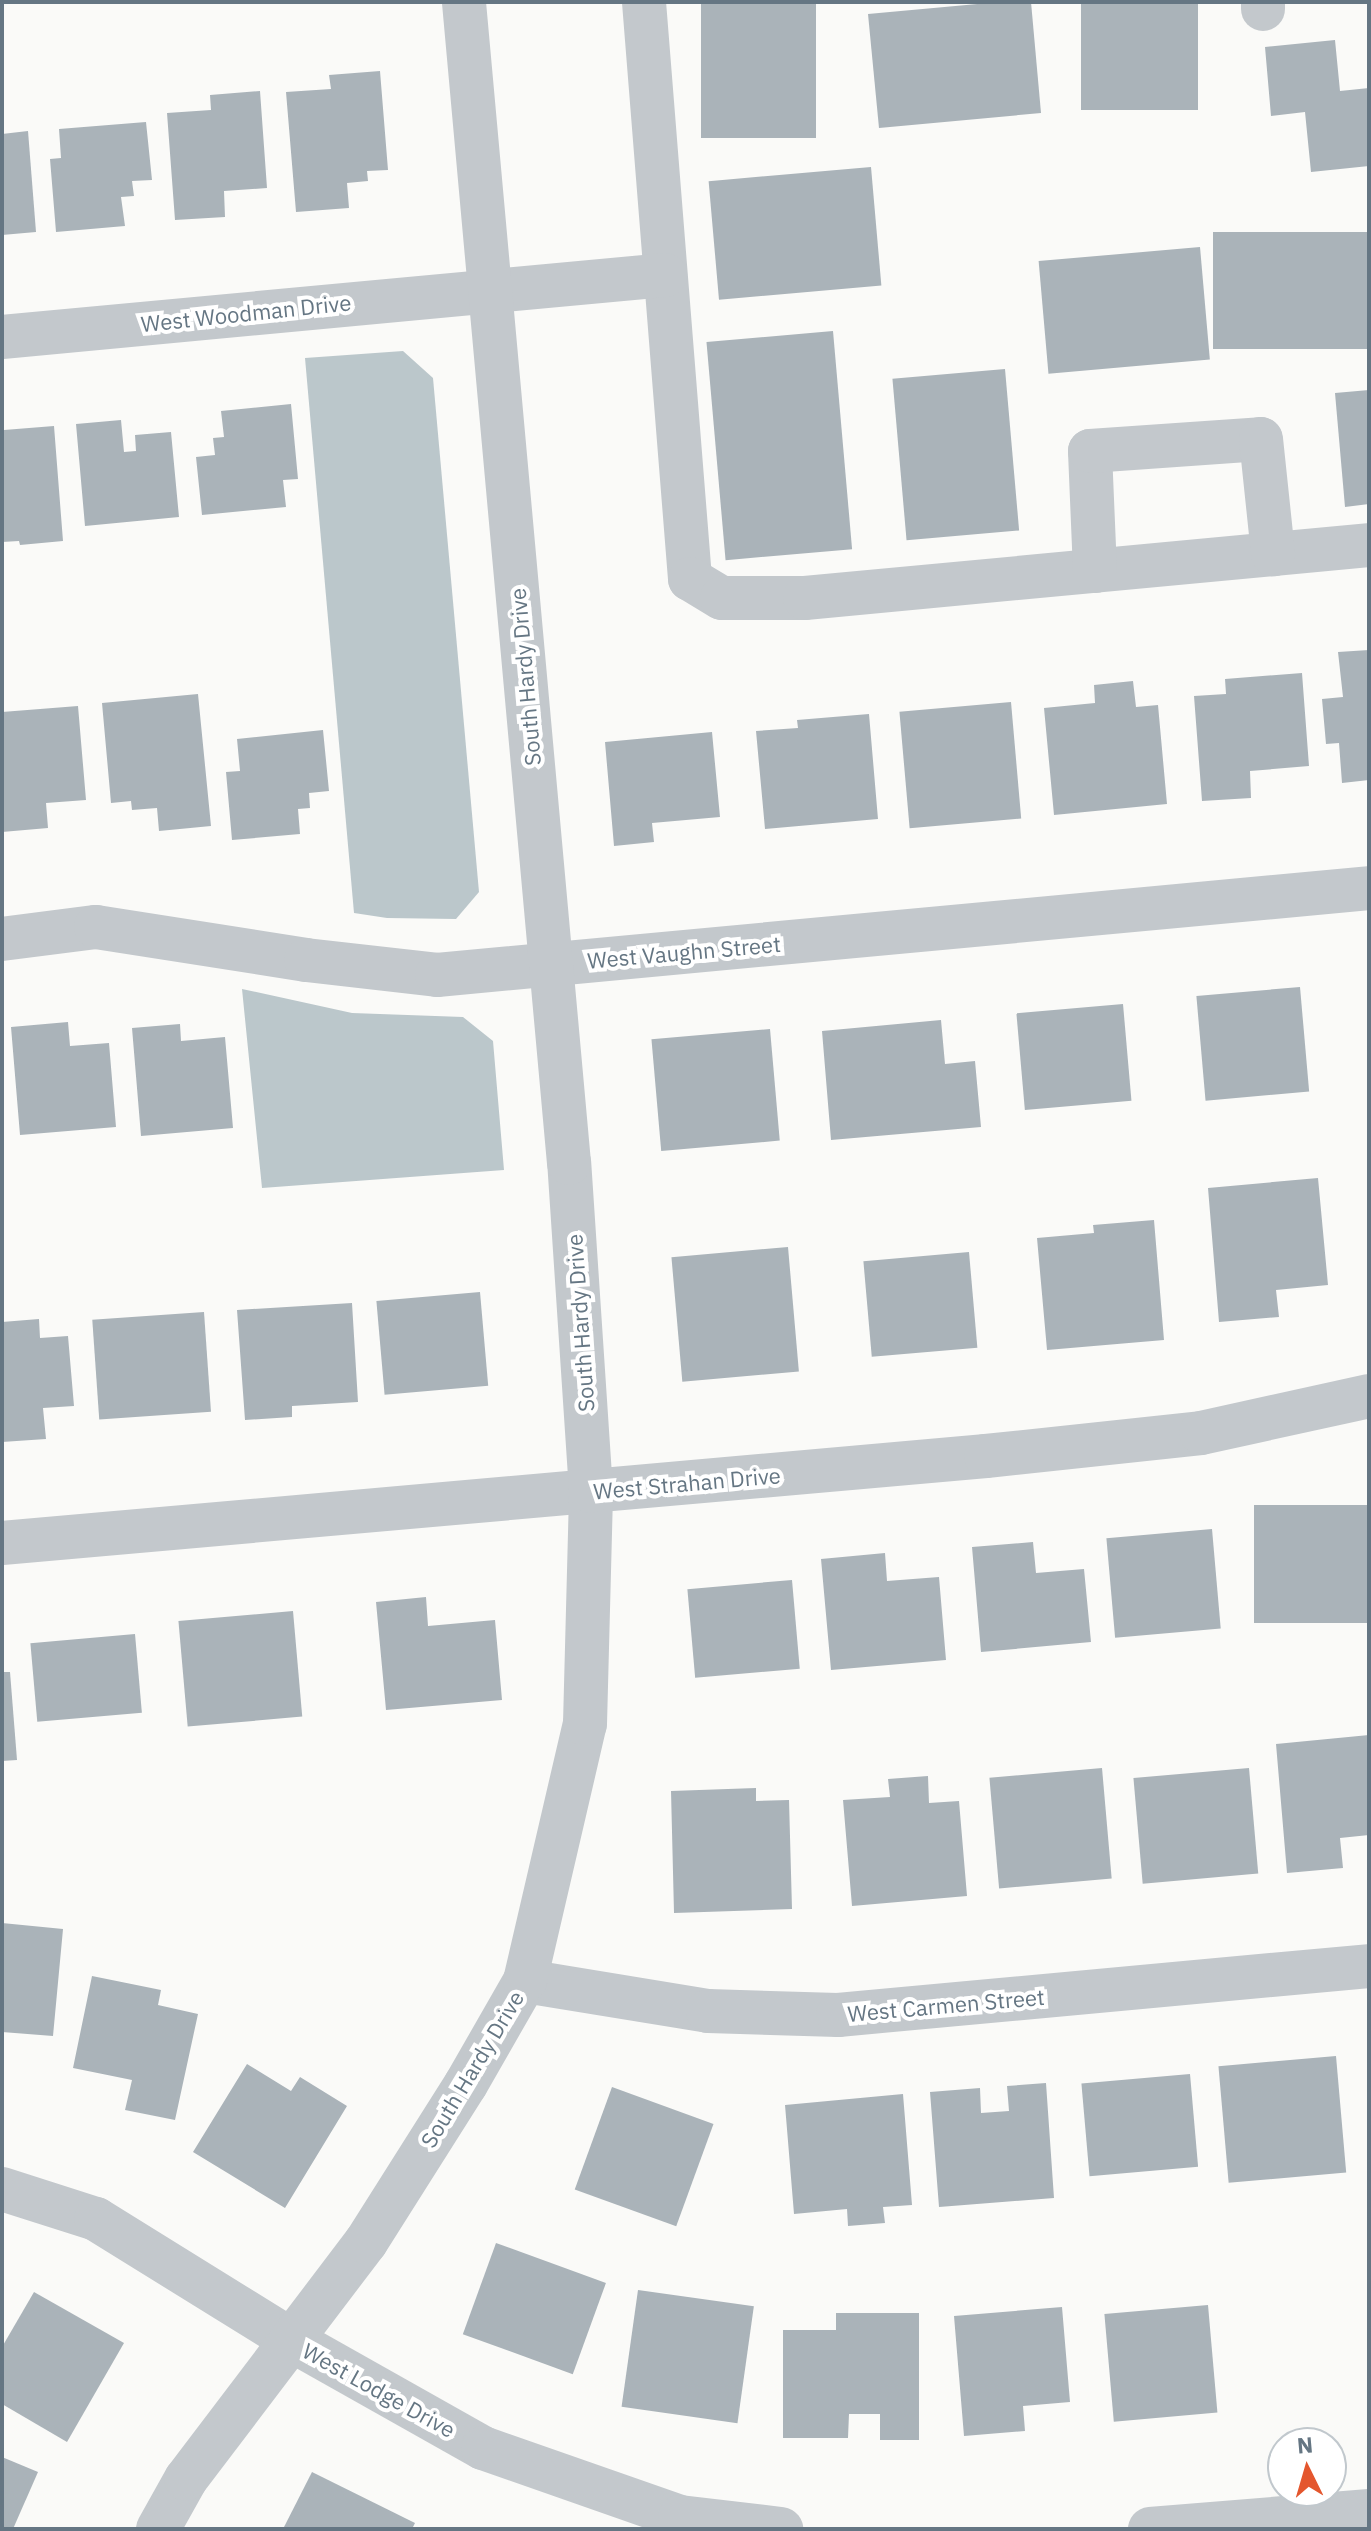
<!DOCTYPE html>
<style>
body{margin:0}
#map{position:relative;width:1371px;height:2531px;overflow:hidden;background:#fafaf8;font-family:"IBM Plex Sans",sans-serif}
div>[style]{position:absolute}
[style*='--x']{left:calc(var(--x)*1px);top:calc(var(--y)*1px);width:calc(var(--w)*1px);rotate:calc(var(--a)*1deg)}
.water>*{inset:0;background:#bbc7cb}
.building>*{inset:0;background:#aab3b9;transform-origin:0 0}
.minor>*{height:44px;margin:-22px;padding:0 22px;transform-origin:22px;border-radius:22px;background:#c3c8cc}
span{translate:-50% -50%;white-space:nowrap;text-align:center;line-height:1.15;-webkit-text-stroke:8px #fff;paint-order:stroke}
.street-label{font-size:22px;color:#657683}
.frame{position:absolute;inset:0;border:4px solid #657683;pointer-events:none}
.north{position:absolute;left:1267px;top:2427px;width:80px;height:80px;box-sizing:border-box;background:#fff;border:2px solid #c1c8cd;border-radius:50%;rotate:355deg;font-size:22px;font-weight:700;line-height:32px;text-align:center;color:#657683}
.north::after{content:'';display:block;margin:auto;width:28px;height:36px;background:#e4572e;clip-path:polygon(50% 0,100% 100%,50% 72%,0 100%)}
</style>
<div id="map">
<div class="water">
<div style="clip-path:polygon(403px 351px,433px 378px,479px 892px,456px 919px,387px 918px,354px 913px,305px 358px)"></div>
<div style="clip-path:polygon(242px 989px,352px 1013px,463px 1017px,493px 1041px,504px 1170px,262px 1188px)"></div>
</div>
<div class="building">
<div style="left:701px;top:2px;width:115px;height:136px"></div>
<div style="clip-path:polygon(999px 2px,1031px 2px,1041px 113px,879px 128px,868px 14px)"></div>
<div style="left:1081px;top:2px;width:117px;height:108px"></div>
<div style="clip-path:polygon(1335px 40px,1340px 91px,1369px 88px,1369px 166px,1311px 172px,1305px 112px,1271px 116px,1265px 47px)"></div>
<div style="clip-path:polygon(380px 71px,388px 170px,367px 171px,368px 181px,347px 183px,349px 208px,296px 212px,286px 92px,331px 89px,329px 75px)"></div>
<div style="clip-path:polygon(260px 91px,267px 188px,224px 191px,225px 217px,175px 220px,167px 113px,211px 110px,210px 95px)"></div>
<div style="clip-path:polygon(146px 122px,152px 180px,132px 181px,134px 196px,121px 197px,125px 226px,56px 232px,50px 159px,61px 158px,59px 129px)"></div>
<div style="clip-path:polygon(28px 131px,36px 232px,2px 235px,2px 134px)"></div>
<div style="left:871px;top:167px;width:119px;height:163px;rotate:85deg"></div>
<div style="left:1369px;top:232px;width:117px;height:156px;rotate:90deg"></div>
<div style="left:1200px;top:247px;width:113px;height:162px;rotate:85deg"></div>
<div style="left:833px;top:331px;width:219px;height:127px;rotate:85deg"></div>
<div style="left:1005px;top:369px;width:162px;height:113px;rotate:85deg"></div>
<div style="clip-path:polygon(1369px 390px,1369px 504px,1345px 507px,1335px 393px)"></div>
<div style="clip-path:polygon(291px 404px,298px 479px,283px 480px,286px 507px,202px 515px,196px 457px,215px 455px,213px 438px,224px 437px,221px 411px)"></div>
<div style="clip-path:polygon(121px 420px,124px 452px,136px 451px,135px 435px,171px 432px,179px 517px,85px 526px,76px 424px)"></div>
<div style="clip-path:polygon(54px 426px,63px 541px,20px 545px,19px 541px,2px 542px,4px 430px)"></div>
<div style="clip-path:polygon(1369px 650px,1369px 780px,1342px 783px,1339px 743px,1326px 744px,1322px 699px,1343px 697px,1338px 652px)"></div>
<div style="clip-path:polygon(1302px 673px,1309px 766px,1250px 771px,1251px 798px,1202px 801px,1194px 696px,1226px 694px,1225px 679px)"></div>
<div style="clip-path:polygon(1133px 681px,1136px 707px,1158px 705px,1167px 804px,1054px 815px,1044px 708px,1095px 703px,1094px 685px)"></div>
<div style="clip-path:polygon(198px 694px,211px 826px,159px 831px,157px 808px,132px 810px,131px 801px,111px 803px,102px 703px)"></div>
<div style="left:1011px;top:702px;width:117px;height:112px;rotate:85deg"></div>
<div style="clip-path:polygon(78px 706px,86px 800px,46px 803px,48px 828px,2px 832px,2px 712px)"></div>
<div style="clip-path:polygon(869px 714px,878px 819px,765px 829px,756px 731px,798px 728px,797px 720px)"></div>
<div style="clip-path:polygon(323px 730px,329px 791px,309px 793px,310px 808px,298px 809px,300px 834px,232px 840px,226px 772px,240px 771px,237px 739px)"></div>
<div style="clip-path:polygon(712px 732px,720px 817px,652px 823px,654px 842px,614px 846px,605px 742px)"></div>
<div style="left:1300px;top:987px;width:105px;height:104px;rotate:85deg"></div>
<div style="left:1123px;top:1004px;width:97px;height:107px;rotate:85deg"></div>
<div style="clip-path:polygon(941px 1020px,945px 1064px,975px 1061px,981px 1127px,831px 1140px,822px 1031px)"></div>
<div style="clip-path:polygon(68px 1022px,70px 1046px,109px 1043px,116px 1127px,20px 1135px,11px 1027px)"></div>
<div style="clip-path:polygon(180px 1024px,181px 1041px,225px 1037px,233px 1128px,141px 1136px,132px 1028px)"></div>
<div style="left:770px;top:1029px;width:112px;height:119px;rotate:85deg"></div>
<div style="clip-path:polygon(1318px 1178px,1328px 1285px,1276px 1290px,1279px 1317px,1219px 1322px,1208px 1188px)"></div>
<div style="clip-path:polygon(1154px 1220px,1164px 1340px,1047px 1350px,1037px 1238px,1094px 1233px,1093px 1225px)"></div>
<div style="left:788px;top:1247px;width:125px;height:117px;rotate:85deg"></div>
<div style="left:969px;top:1252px;width:96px;height:106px;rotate:85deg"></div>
<div style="left:480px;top:1292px;width:94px;height:104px;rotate:85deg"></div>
<div style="clip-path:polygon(352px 1303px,358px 1402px,292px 1406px,292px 1417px,245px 1420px,237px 1310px)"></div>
<div style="left:204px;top:1312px;width:100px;height:112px;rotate:86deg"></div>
<div style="clip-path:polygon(39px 1319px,40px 1338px,68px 1336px,74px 1406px,43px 1408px,46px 1439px,2px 1442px,2px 1322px)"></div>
<div style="left:1369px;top:1505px;width:118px;height:115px;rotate:90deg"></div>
<div style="left:1212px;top:1529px;width:100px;height:106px;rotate:85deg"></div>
<div style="clip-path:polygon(1033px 1542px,1036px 1573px,1084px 1569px,1091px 1642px,981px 1652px,972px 1547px)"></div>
<div style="clip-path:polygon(885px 1553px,887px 1581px,939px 1577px,946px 1660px,831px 1670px,821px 1559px)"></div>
<div style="left:792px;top:1580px;width:89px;height:105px;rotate:85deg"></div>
<div style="clip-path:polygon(426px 1597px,428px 1626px,495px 1620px,502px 1700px,386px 1710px,376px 1602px)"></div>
<div style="left:293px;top:1611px;width:106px;height:115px;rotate:85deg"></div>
<div style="left:135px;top:1634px;width:79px;height:105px;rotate:85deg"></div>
<div style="clip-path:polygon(2px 1672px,10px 1672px,17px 1760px,2px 1761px)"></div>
<div style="clip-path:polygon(1369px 1735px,1369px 1835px,1340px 1838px,1343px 1868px,1287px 1873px,1276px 1744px)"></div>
<div style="left:1102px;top:1768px;width:111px;height:113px;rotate:85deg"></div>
<div style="left:1249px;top:1768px;width:106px;height:116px;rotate:85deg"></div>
<div style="clip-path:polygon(928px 1776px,929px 1803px,959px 1801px,967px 1896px,852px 1906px,843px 1800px,890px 1797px,888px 1779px)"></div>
<div style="clip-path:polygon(756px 1788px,756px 1801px,789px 1800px,792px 1909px,674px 1913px,671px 1791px)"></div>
<div style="clip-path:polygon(2px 1923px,63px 1929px,53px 2036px,2px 2032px)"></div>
<div style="clip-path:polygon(92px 1976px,161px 1990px,158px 2005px,198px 2014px,175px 2120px,125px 2110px,132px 2080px,73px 2068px)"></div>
<div style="left:1336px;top:2056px;width:117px;height:118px;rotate:85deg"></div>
<div style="clip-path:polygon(247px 2064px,291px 2091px,300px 2077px,347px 2106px,285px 2208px,193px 2152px)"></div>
<div style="left:1190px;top:2074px;width:93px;height:109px;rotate:85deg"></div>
<div style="clip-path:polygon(1046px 2083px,1054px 2198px,939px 2207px,930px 2092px,980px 2088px,981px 2113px,1009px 2111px,1007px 2086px)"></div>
<div style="left:612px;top:2087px;width:108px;height:109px;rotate:20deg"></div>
<div style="clip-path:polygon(903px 2094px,912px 2205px,883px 2207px,885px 2223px,848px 2226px,847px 2209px,794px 2214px,785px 2105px)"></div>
<div style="left:496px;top:2243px;width:117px;height:97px;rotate:20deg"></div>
<div style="left:638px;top:2290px;width:117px;height:118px;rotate:8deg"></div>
<div style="clip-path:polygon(34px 2292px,124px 2343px,67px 2442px,2px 2404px,2px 2347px)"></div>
<div style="left:1208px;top:2305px;width:108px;height:104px;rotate:85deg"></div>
<div style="clip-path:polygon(1062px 2307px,1070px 2402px,1023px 2406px,1025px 2431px,964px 2436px,954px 2316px)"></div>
<div style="clip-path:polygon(836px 2313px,919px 2313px,919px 2440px,880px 2440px,880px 2414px,849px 2414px,848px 2438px,783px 2438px,783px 2330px,836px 2330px)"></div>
<div style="clip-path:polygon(2px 2457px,38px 2472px,13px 2529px,2px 2529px)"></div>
<div style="clip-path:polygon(312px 2472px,415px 2523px,412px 2529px,283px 2529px)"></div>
</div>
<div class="minor">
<div style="--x:644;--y:2;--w:579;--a:85.44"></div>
<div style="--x:690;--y:579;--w:37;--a:31"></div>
<div style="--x:722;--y:598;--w:83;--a:0"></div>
<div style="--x:805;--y:598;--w:566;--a:-5.37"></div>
<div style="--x:1263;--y:2;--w:7;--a:90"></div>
<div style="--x:2;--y:337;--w:666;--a:-5.34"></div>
<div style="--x:1095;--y:571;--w:120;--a:-92.4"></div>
<div style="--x:1090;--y:451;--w:171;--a:-4"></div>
<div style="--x:1261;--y:439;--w:116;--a:84"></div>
<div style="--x:2;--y:939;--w:95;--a:-7.3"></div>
<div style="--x:96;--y:927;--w:213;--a:8.9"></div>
<div style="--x:306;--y:960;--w:132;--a:6.5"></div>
<div style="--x:437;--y:975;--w:936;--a:-5.33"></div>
<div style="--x:2;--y:1543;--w:988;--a:-5.05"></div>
<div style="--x:986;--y:1456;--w:216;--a:-6.1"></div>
<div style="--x:1201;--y:1433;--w:172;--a:-12.4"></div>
<div style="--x:525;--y:1981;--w:185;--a:9.3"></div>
<div style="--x:708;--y:2011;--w:130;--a:1.8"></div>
<div style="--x:838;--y:2015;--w:533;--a:-5.27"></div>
<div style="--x:2;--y:2189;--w:99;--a:17.7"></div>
<div style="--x:96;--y:2219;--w:232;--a:31.8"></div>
<div style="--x:293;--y:2341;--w:218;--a:29.4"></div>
<div style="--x:483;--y:2448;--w:209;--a:19.3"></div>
<div style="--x:680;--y:2517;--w:102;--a:6.8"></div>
<div style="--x:158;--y:2529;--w:57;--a:-60.8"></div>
<div style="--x:186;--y:2479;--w:298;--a:-52.8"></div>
<div style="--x:366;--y:2242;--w:187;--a:-57.7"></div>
<div style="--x:466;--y:2084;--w:119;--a:-60.2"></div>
<div style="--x:525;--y:1981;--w:264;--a:-76.9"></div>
<div style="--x:585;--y:1724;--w:233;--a:-88.5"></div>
<div style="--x:591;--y:1491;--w:329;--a:-93.8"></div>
<div style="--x:569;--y:1163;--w:1166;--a:-95.17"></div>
<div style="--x:1150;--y:2529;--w:220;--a:-4.7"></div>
</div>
<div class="street-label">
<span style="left:246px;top:313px;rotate:-6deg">West Woodman Drive</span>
<span style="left:525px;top:677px;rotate:-95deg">South Hardy Drive</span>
<span style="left:684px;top:952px;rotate:-5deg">West Vaughn Street</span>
<span style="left:580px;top:1323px;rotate:-94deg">South Hardy Drive</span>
<span style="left:687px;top:1483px;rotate:-5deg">West Strahan Drive</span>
<span style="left:946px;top:2005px;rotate:-5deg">West Carmen Street</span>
<span style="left:472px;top:2069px;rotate:-59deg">South Hardy Drive</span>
<span style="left:379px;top:2390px;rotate:29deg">West Lodge Drive</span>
</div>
<div class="frame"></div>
<div class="north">N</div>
</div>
